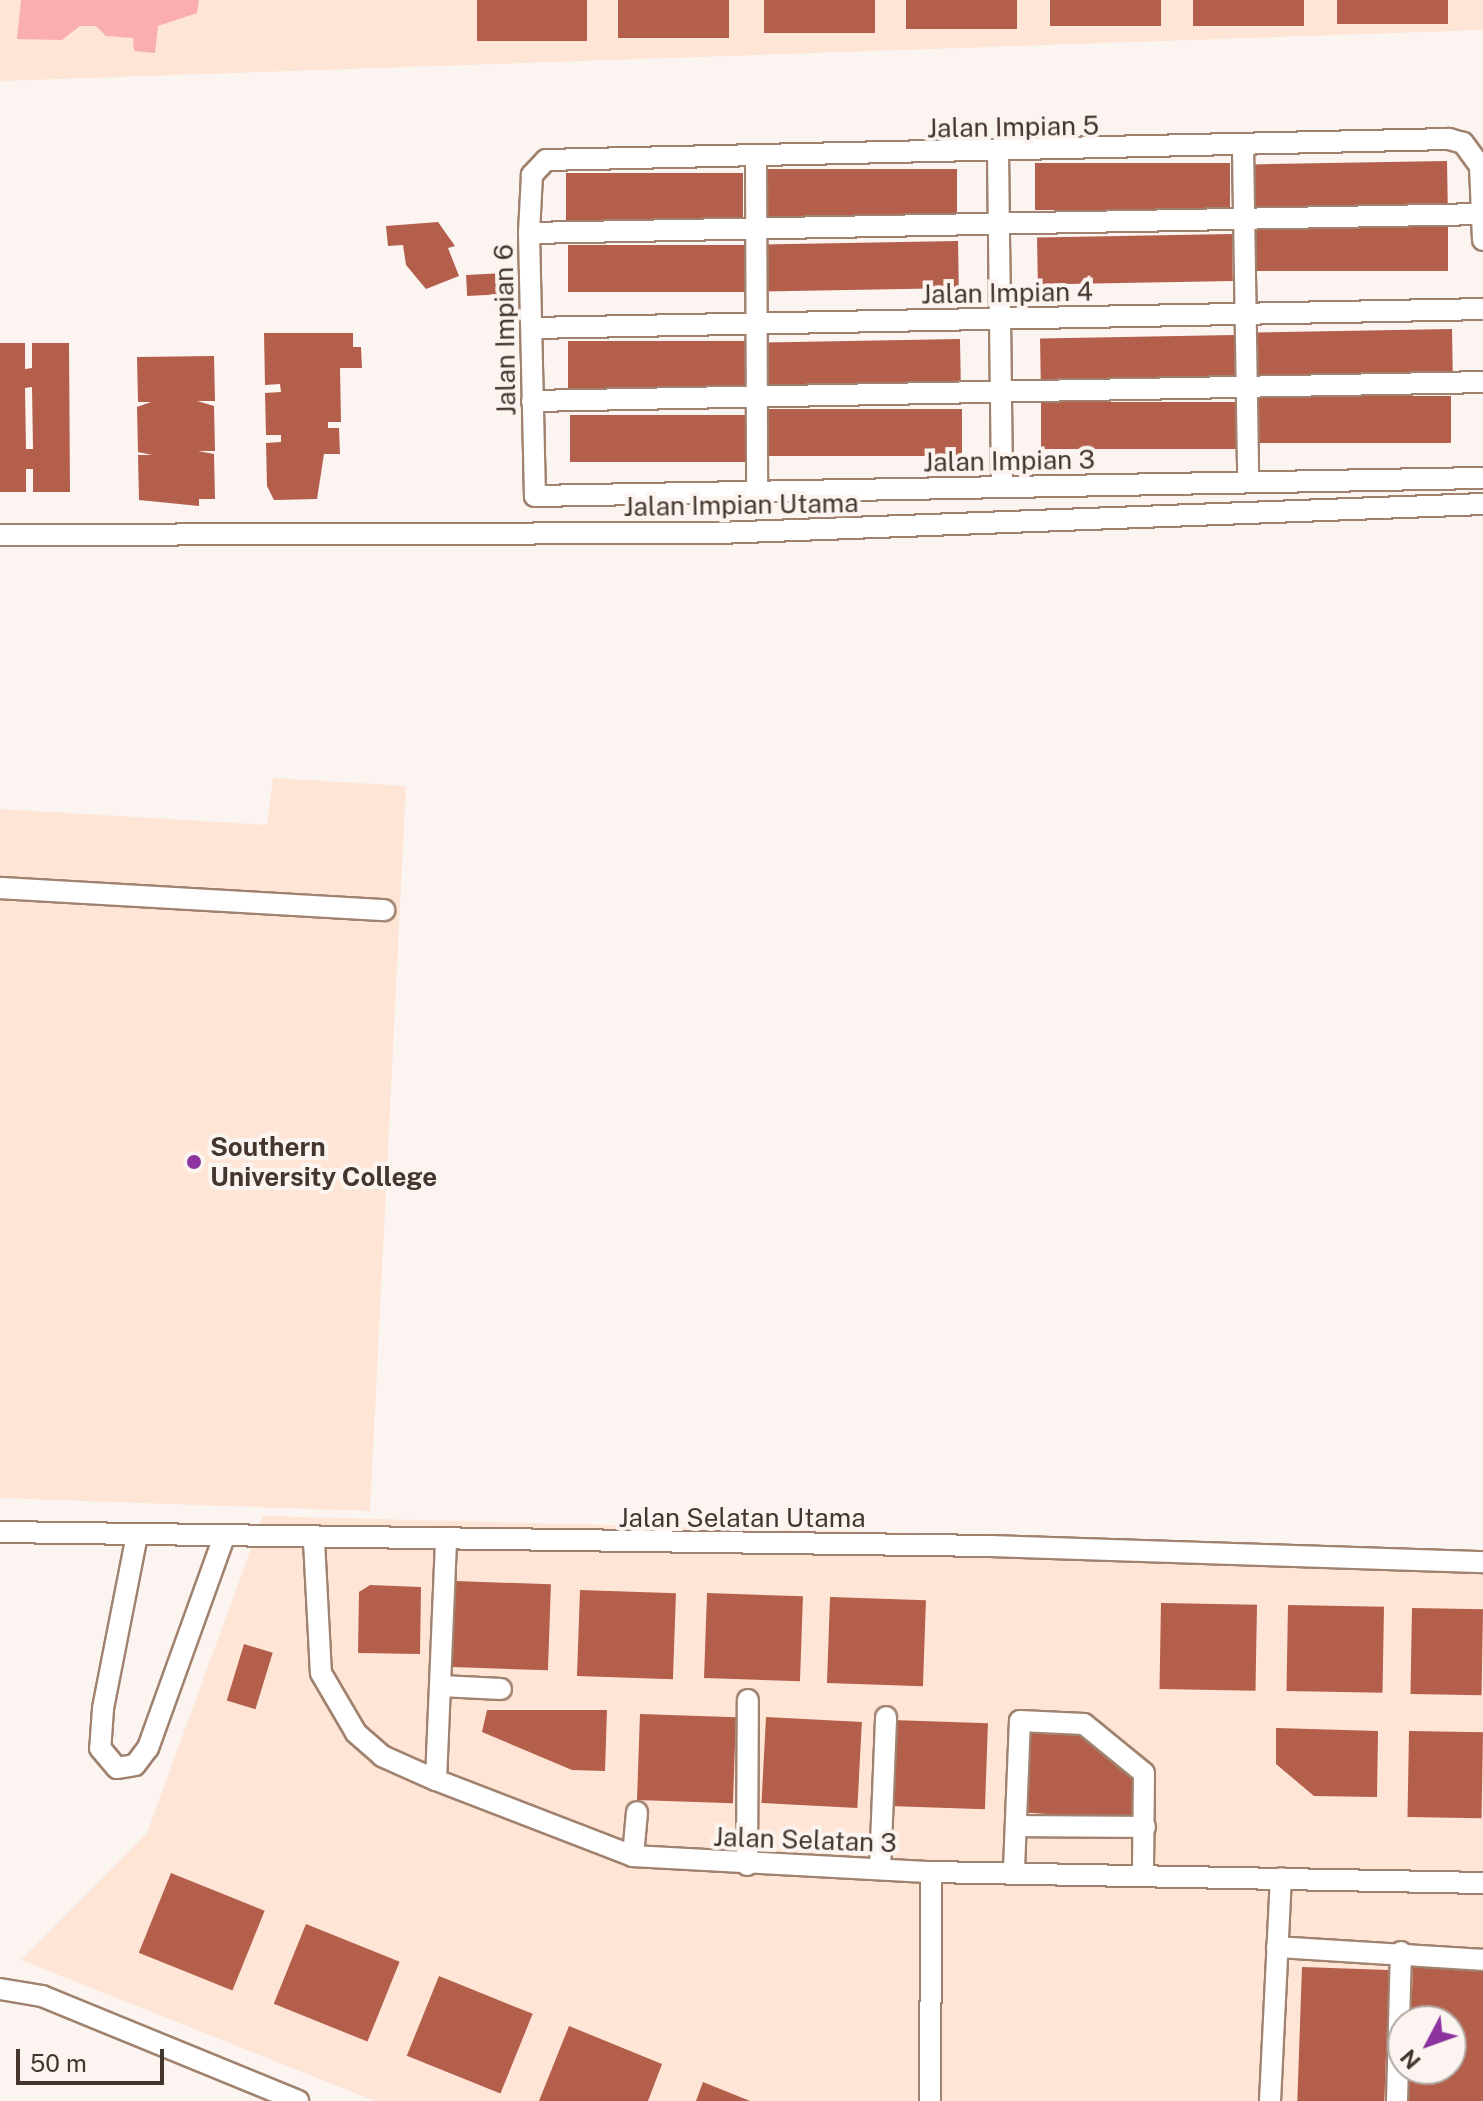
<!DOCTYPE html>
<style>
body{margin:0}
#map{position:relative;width:1483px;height:2101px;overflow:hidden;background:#fbf4f0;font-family:"Public Sans",sans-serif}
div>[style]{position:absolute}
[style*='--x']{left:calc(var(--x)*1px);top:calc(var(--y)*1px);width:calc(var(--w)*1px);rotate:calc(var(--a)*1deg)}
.built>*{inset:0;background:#fee5d6}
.water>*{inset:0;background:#fbaeb2}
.building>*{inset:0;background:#b35f4c;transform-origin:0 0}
.roads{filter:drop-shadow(2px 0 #a0826f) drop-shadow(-2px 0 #a0826f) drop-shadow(0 2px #a0826f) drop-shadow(0 -2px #a0826f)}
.minor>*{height:20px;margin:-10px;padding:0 10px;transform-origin:10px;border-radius:10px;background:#fff}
.dots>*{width:22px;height:22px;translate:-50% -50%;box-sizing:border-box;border:4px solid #fbf4f0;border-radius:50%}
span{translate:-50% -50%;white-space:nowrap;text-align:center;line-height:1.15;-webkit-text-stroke:8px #fbf4f0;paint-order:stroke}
.street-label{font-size:26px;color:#44362e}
.poi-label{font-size:26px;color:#44362e;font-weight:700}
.left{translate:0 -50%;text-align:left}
.north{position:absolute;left:1387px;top:2005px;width:80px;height:80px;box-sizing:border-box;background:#fbf4f0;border:2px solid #b2a8a2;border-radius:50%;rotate:229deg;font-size:22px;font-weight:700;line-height:32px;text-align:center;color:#44362e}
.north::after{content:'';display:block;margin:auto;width:28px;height:36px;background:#8c339f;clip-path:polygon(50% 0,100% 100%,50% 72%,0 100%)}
.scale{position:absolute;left:16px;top:2049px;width:148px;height:36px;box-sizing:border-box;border:4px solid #44362e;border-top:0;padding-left:10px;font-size:24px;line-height:28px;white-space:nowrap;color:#44362e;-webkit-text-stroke:6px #fbf4f0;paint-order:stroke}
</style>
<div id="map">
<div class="built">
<div style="clip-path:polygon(0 0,1483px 0,1483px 30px,0 81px)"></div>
<div style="clip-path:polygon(273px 778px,406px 786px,370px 1511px,0 1498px,0 809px,267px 825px)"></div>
<div style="clip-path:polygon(evenodd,263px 1516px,992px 1535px,1483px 1559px,1483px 2101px,375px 2101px,21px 1960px,147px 1833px,263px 1516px,1403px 2021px,1451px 2021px,1451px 2069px,1403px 2069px,1403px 2021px)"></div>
</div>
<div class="water">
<div style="clip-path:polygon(21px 0,199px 0,197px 13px,158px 26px,155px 53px,134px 51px,133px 38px,106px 36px,96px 26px,80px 26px,62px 40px,17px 39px)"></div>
</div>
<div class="building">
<div style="left:477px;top:0;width:110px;height:41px"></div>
<div style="left:618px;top:0;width:111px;height:38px"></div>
<div style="left:764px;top:0;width:111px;height:33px"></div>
<div style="left:906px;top:0;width:111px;height:29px"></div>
<div style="left:1050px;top:0;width:111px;height:26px"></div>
<div style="left:1193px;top:0;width:111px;height:26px"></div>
<div style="left:1337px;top:0;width:111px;height:24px"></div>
<div style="left:1447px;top:161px;width:47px;height:195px;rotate:89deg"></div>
<div style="left:1230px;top:163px;width:47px;height:195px;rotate:90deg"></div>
<div style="left:957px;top:169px;width:47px;height:195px;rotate:90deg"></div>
<div style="left:566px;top:173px;width:177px;height:47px"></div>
<div style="clip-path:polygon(438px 222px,455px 246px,448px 248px,459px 276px,426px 289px,406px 265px,403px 245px,388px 246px,386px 226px)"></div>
<div style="left:1254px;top:224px;width:194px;height:47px"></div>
<div style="left:1232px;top:234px;width:47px;height:195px;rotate:89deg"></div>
<div style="left:958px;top:241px;width:47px;height:195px;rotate:89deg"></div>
<div style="left:568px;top:245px;width:177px;height:47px"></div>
<div style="left:504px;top:273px;width:21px;height:38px;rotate:87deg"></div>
<div style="left:1452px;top:329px;width:47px;height:195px;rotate:89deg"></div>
<div style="clip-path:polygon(264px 333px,353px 333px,353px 347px,361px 347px,362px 368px,340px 368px,341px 422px,328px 422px,328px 428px,339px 428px,340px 454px,324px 454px,317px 499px,274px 500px,267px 486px,266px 443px,281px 442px,281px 435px,266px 435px,265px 393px,281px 392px,280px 384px,265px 385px)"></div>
<div style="left:1234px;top:335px;width:47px;height:194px;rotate:89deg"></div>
<div style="left:960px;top:339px;width:47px;height:194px;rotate:89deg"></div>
<div style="left:568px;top:341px;width:178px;height:47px"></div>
<div style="clip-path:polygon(evenodd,0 343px,25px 343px,25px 369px,32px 368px,32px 343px,69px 343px,70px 492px,33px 492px,33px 469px,26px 469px,26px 492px,0 492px,0 343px,32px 387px,33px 449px,26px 449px,25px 388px,32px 387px)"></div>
<div style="clip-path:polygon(214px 356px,215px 401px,197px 401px,214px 406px,215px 451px,198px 451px,214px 454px,215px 499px,199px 499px,199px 506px,139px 500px,138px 455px,152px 455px,138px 452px,137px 407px,151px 402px,138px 402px,137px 357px)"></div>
<div style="left:1451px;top:396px;width:47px;height:195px;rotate:90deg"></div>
<div style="left:1041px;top:402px;width:195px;height:47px"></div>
<div style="left:962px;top:409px;width:47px;height:195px;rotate:90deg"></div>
<div style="left:570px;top:415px;width:177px;height:47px"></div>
<div style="left:455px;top:1581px;width:96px;height:86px;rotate:2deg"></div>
<div style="clip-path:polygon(370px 1585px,421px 1587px,420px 1654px,358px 1653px,359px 1592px)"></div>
<div style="left:580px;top:1590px;width:96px;height:86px;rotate:2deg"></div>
<div style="left:707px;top:1593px;width:96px;height:85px;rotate:2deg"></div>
<div style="left:830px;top:1597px;width:96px;height:86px;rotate:2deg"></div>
<div style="left:1161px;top:1603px;width:96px;height:86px;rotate:1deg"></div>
<div style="left:1288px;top:1605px;width:96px;height:86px;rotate:1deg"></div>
<div style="left:1412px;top:1608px;width:71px;height:86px;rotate:1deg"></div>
<div style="left:244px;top:1644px;width:30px;height:59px;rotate:17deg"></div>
<div style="clip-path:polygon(487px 1710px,607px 1710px,605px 1771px,572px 1770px,482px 1732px)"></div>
<div style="left:640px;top:1714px;width:96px;height:86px;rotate:2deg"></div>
<div style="left:766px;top:1717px;width:96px;height:86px;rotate:3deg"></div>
<div style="left:892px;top:1720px;width:96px;height:86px;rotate:2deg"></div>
<div style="clip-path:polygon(1022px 1726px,1082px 1729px,1136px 1774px,1134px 1820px,1018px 1812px)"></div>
<div style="clip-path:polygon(1276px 1728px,1378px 1731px,1377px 1797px,1314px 1796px,1276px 1764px)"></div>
<div style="left:1409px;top:1731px;width:74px;height:86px;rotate:1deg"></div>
<div style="left:171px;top:1873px;width:101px;height:86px;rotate:22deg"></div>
<div style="left:306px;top:1924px;width:101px;height:86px;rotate:22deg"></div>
<div style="clip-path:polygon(1413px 1965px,1483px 1968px,1483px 2101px,1408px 2101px,1409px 2069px,1451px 2069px,1451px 2021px,1411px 2021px)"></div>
<div style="left:1302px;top:1967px;width:87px;height:134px;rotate:2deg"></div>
<div style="left:439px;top:1976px;width:101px;height:86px;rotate:22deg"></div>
<div style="clip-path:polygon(569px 2026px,662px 2064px,648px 2101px,539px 2101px)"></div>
<div style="clip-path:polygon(703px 2082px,750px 2101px,696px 2101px)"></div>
</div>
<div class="roads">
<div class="minor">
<div style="--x:1243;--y:147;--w:335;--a:89.1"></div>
<div style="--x:998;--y:153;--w:334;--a:89.3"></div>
<div style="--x:756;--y:159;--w:332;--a:89.8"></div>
<div style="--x:529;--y:233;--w:953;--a:-1.14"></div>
<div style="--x:1483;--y:240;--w:74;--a:-92.3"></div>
<div style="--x:1480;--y:166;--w:29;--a:-126"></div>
<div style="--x:1463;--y:143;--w:15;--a:-164"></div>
<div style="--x:1449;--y:139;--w:903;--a:178.67"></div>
<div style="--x:546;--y:160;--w:21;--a:133"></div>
<div style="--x:532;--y:175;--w:58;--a:93"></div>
<div style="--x:529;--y:233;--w:263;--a:88.7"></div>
<div style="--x:535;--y:496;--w:948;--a:-1.09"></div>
<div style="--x:532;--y:328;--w:951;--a:-1.14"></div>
<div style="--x:532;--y:401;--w:951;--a:-1.14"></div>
<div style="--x:0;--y:535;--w:718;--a:-0.16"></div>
<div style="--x:718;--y:533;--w:766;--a:-2.17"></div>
<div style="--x:0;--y:888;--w:385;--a:3.3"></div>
<div style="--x:0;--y:1532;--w:992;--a:0.81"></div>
<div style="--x:992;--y:1546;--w:491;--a:1.9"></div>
<div style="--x:137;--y:1535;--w:177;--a:101.1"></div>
<div style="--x:103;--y:1709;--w:39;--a:94"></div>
<div style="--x:100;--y:1748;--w:26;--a:50"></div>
<div style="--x:117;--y:1768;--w:18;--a:-9"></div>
<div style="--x:135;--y:1765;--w:21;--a:-53"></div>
<div style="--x:148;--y:1748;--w:224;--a:-70.2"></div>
<div style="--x:314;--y:1541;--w:132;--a:87"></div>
<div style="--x:321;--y:1673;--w:69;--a:59.7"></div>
<div style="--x:356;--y:1733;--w:35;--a:41"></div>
<div style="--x:382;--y:1756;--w:59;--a:24"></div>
<div style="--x:436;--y:1780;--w:211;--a:21.1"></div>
<div style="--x:633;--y:1856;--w:298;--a:3.1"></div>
<div style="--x:931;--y:1872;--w:552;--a:1.14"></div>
<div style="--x:441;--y:1686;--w:60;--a:2.9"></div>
<div style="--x:436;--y:1780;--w:237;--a:-87.6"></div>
<div style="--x:1016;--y:1826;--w:129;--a:0.4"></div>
<div style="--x:633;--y:1856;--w:44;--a:-84.8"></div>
<div style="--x:747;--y:1865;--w:165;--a:-89.7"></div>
<div style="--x:880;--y:1869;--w:152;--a:-87.7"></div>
<div style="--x:1014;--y:1869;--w:148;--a:-87.7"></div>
<div style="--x:1020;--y:1721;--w:64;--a:2.7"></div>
<div style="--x:1084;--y:1724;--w:77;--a:39.2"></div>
<div style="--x:1144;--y:1773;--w:98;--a:90.6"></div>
<div style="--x:1277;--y:1947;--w:206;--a:3.6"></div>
<div style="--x:0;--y:1989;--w:43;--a:9.5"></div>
<div style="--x:42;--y:1996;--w:277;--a:22.3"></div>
<div style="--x:930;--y:2101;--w:229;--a:-89.7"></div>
<div style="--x:1270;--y:2101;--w:223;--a:-87.2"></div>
<div style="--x:1397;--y:2101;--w:149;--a:-88.5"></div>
</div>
</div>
<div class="dots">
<div style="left:194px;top:1162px;background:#8c339f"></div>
</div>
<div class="street-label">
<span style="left:1013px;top:127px;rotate:-1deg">Jalan Impian 5</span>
<span style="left:1007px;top:293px;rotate:-1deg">Jalan Impian 4</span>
<span style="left:505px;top:330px;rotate:-91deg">Jalan Impian 6</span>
<span style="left:1009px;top:461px;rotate:-1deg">Jalan Impian 3</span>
<span style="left:741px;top:505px;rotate:-1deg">Jalan Impian Utama</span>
<span style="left:742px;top:1518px">Jalan Selatan Utama</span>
<span style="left:805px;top:1840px;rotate:2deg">Jalan Selatan 3</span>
</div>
<div class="poi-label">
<span class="left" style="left:210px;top:1162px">Southern<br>University College</span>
</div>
<div class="north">N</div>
<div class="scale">50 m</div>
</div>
